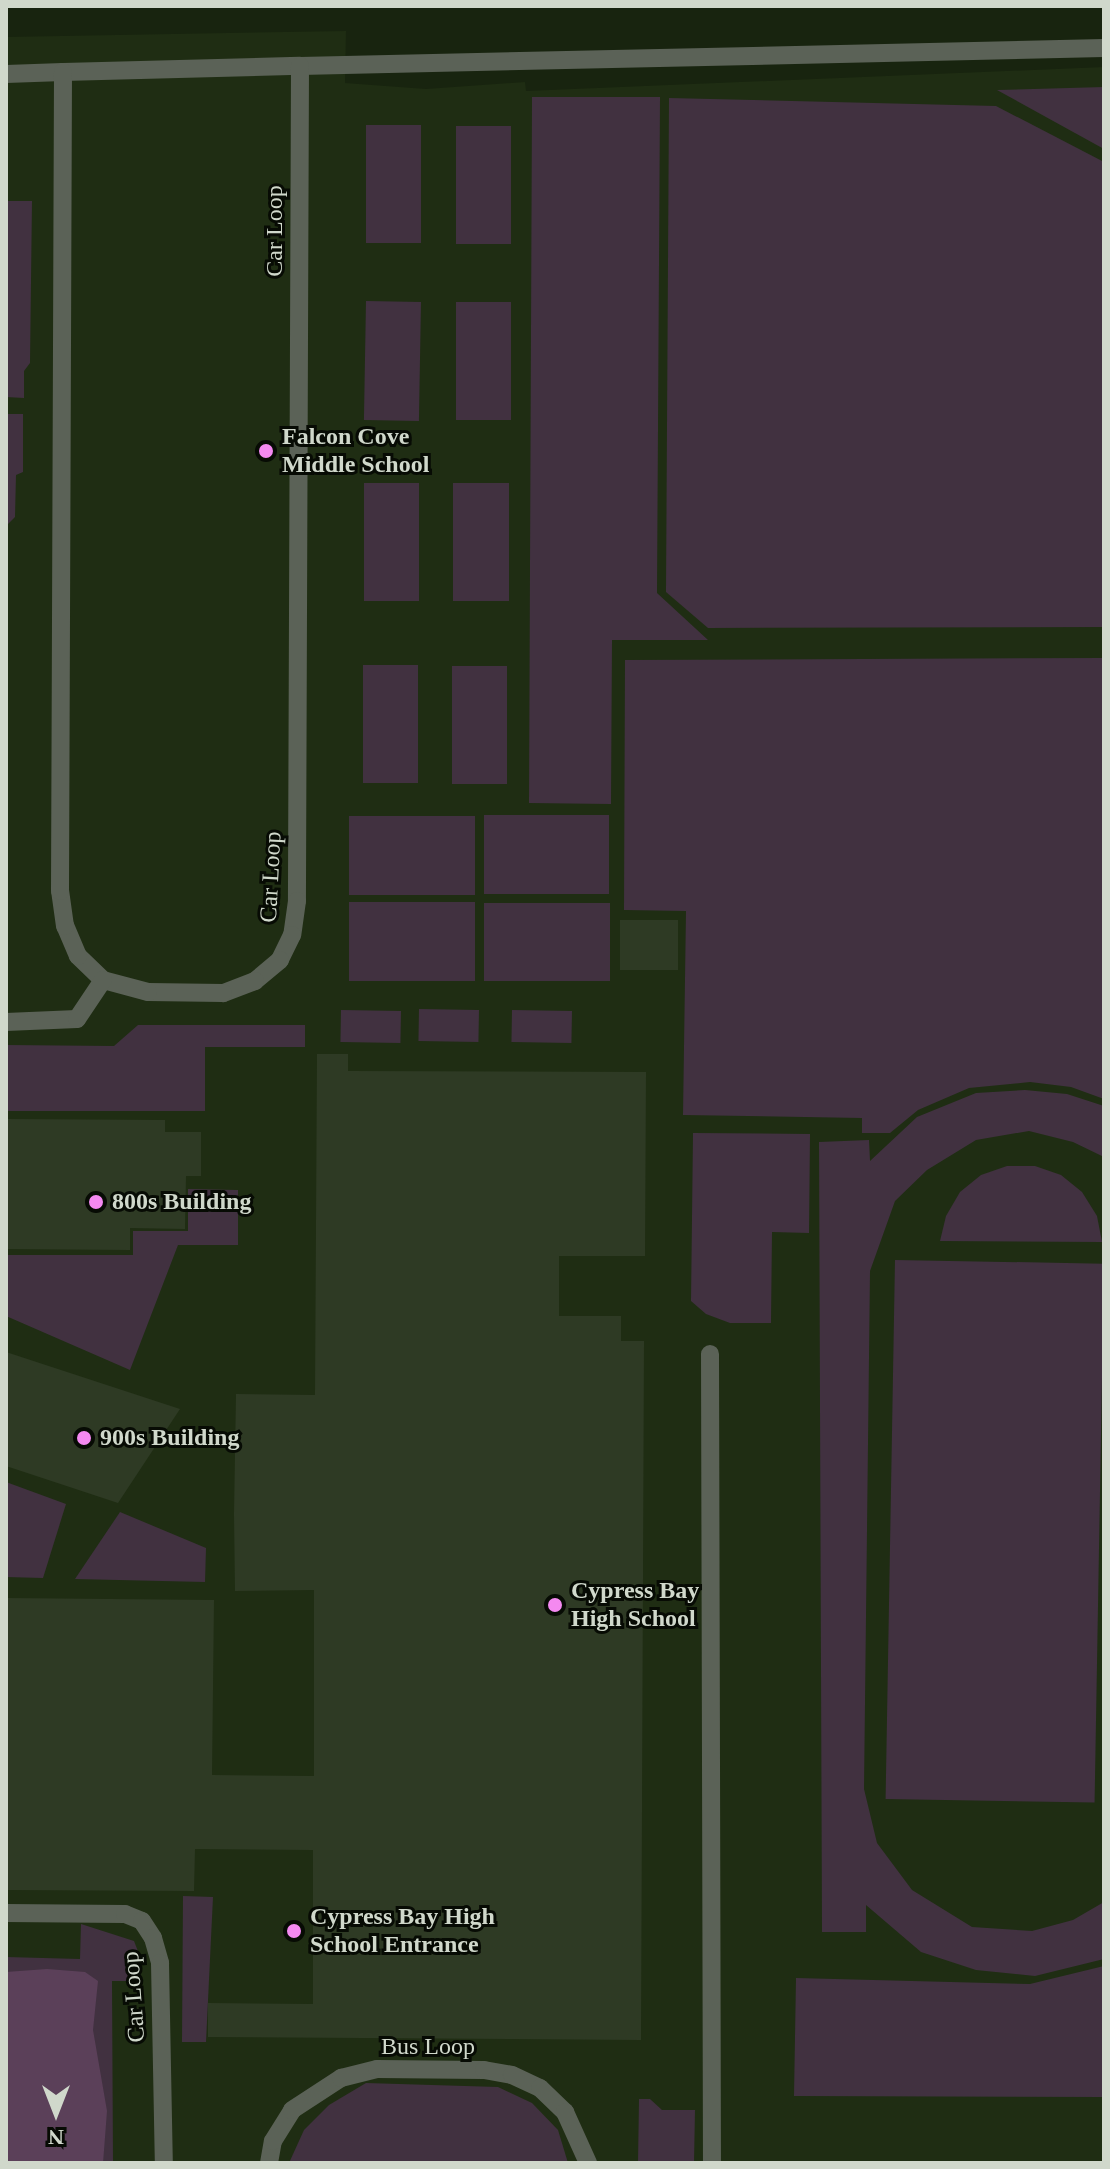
<!DOCTYPE html>
<style>
body{margin:0}
#map{position:relative;width:1110px;height:2169px;overflow:hidden;background:#18240f;font-family:"Times New Roman",serif}
div>[style]{position:absolute}
[style*='--x']{left:calc(var(--x)*1px);top:calc(var(--y)*1px);width:calc(var(--w)*1px);rotate:calc(var(--a)*1deg)}
.built>*{inset:0;background:#1f2d13}
.green>*{inset:0;background:#413140;transform-origin:0 0}
.forest>*{inset:0;background:#5b4059}
.building>*{inset:0;background:#2e3a24;transform-origin:0 0}
.lane>*{height:18px;margin:-9px;padding:0 9px;transform-origin:9px;border-radius:9px;background:#5b6257}
.dots>*{width:22px;height:22px;translate:-50% -50%;box-sizing:border-box;border:4px solid #070b04;border-radius:50%}
span{translate:-50% -50%;white-space:nowrap;text-align:center;line-height:1.15;-webkit-text-stroke:6px #070b04;paint-order:stroke}
.street-label{font-size:24px;color:#d0d8cb}
.poi-label{font-size:24px;color:#d0d8cb;font-weight:700}
.left{translate:0 -50%;text-align:left}
.frame{position:absolute;inset:0;border:8px solid #d0d8cb;pointer-events:none}
.north{position:absolute;left:16px;top:2073px;width:80px;height:80px;-webkit-text-stroke:6px #070b04;paint-order:stroke;rotate:180deg;font-size:22px;font-weight:700;line-height:32px;text-align:center;color:#d0d8cb}
.north::after{content:'';display:block;margin:auto;width:28px;height:36px;background:#d0d8cb;clip-path:polygon(50% 0,100% 100%,50% 72%,0 100%)}
</style>
<div id="map">
<div class="built">
<div style="clip-path:polygon(346px 31px,345px 83px,426px 89px,525px 82px,526px 91px,1104px 67px,1104px 2163px,6px 2163px,6px 37px)"></div>
</div>
<div class="green">
<div style="clip-path:polygon(1104px 87px,1104px 149px,997px 90px)"></div>
<div style="clip-path:polygon(532px 97px,660px 97px,657px 593px,708px 640px,612px 640px,611px 804px,529px 803px)"></div>
<div style="clip-path:polygon(669px 98px,996px 106px,1104px 162px,1104px 627px,708px 628px,666px 592px)"></div>
<div style="left:366px;top:125px;width:55px;height:118px"></div>
<div style="left:456px;top:126px;width:55px;height:118px"></div>
<div style="clip-path:polygon(6px 201px,32px 201px,30px 363px,24px 371px,24px 398px,6px 397px)"></div>
<div style="left:366px;top:301px;width:55px;height:119px;rotate:1deg"></div>
<div style="left:456px;top:302px;width:55px;height:118px"></div>
<div style="clip-path:polygon(6px 414px,23px 414px,23px 472px,16px 475px,15px 517px,6px 526px)"></div>
<div style="left:364px;top:483px;width:55px;height:118px"></div>
<div style="left:453px;top:483px;width:56px;height:118px"></div>
<div style="clip-path:polygon(1104px 658px,1104px 1099px,1071px 1087px,1030px 1082px,969px 1088px,918px 1110px,890px 1133px,862px 1133px,862px 1118px,683px 1115px,686px 911px,624px 910px,625px 660px)"></div>
<div style="left:363px;top:665px;width:55px;height:118px"></div>
<div style="left:452px;top:666px;width:55px;height:118px"></div>
<div style="left:484px;top:815px;width:125px;height:79px"></div>
<div style="left:349px;top:816px;width:126px;height:79px"></div>
<div style="left:349px;top:902px;width:126px;height:79px"></div>
<div style="left:484px;top:903px;width:126px;height:78px"></div>
<div style="left:419px;top:1009px;width:60px;height:32px;rotate:1deg"></div>
<div style="left:341px;top:1010px;width:60px;height:32px;rotate:1deg"></div>
<div style="left:512px;top:1010px;width:60px;height:32px;rotate:1deg"></div>
<div style="clip-path:polygon(138px 1025px,305px 1025px,305px 1047px,205px 1047px,205px 1111px,6px 1111px,6px 1045px,114px 1046px)"></div>
<div style="clip-path:polygon(1025px 1090px,1067px 1094px,1104px 1106px,1104px 1157px,1073px 1142px,1029px 1131px,976px 1140px,927px 1170px,895px 1201px,870px 1271px,864px 1789px,877px 1843px,912px 1890px,972px 1927px,1032px 1931px,1073px 1920px,1104px 1902px,1104px 1959px,1035px 1976px,976px 1970px,921px 1952px,866px 1905px,866px 1932px,822px 1932px,819px 1142px,869px 1140px,870px 1161px,917px 1117px,976px 1093px)"></div>
<div style="clip-path:polygon(693px 1133px,810px 1134px,809px 1233px,772px 1232px,771px 1323px,730px 1323px,706px 1314px,691px 1301px)"></div>
<div style="clip-path:polygon(1007px 1166px,1035px 1166px,1061px 1175px,1082px 1192px,1097px 1216px,1102px 1242px,940px 1241px,946px 1216px,960px 1192px,981px 1175px)"></div>
<div style="clip-path:polygon(188px 1189px,238px 1190px,238px 1245px,178px 1245px,130px 1370px,6px 1316px,6px 1255px,133px 1255px,133px 1231px,188px 1231px)"></div>
<div style="left:895px;top:1260px;width:209px;height:539px;rotate:1deg"></div>
<div style="clip-path:polygon(6px 1482px,66px 1504px,43px 1578px,6px 1577px)"></div>
<div style="clip-path:polygon(120px 1512px,206px 1548px,205px 1582px,75px 1579px)"></div>
<div style="clip-path:polygon(183px 1896px,213px 1897px,206px 2042px,182px 2042px)"></div>
<div style="clip-path:polygon(81px 1924px,134px 1941px,141px 1959px,140px 1981px,112px 1981px,113px 2163px,6px 2163px,6px 1957px,80px 1959px)"></div>
<div style="clip-path:polygon(1104px 1966px,1104px 2097px,794px 2096px,796px 1978px,1030px 1984px)"></div>
<div style="clip-path:polygon(366px 2083px,498px 2087px,532px 2103px,558px 2130px,568px 2163px,289px 2163px,304px 2130px,329px 2105px)"></div>
<div style="clip-path:polygon(639px 2099px,650px 2099px,662px 2110px,695px 2110px,694px 2163px,638px 2163px)"></div>
</div>
<div class="forest">
<div style="clip-path:polygon(47px 1969px,85px 1972px,98px 1981px,93px 2030px,107px 2111px,103px 2163px,6px 2163px,6px 1972px)"></div>
</div>
<div class="building">
<div style="left:620px;top:920px;width:58px;height:50px"></div>
<div style="clip-path:polygon(317px 1054px,348px 1054px,348px 1071px,646px 1072px,645px 1256px,559px 1256px,559px 1316px,621px 1316px,621px 1341px,644px 1341px,641px 2040px,208px 2037px,208px 2003px,313px 2004px,313px 1850px,195px 1849px,194px 1891px,6px 1890px,6px 1598px,214px 1600px,212px 1775px,314px 1776px,314px 1590px,235px 1591px,234px 1514px,236px 1394px,315px 1395px)"></div>
<div style="clip-path:polygon(6px 1119px,165px 1120px,165px 1132px,201px 1132px,201px 1176px,186px 1176px,185px 1229px,130px 1228px,130px 1250px,6px 1249px)"></div>
<div style="clip-path:polygon(6px 1352px,180px 1409px,118px 1503px,6px 1466px)"></div>
</div>
<div class="lane">
<div style="--x:300;--y:66;--w:804;--a:-1.28"></div>
<div style="--x:6;--y:74;--w:57;--a:-2"></div>
<div style="--x:63;--y:72;--w:237;--a:-1.5"></div>
<div style="--x:300;--y:66;--w:835;--a:90.21"></div>
<div style="--x:297;--y:901;--w:34;--a:98"></div>
<div style="--x:292;--y:935;--w:28;--a:116"></div>
<div style="--x:280;--y:960;--w:33;--a:140"></div>
<div style="--x:255;--y:981;--w:34;--a:159"></div>
<div style="--x:223;--y:993;--w:75;--a:-179.2"></div>
<div style="--x:148;--y:992;--w:47;--a:-165.1"></div>
<div style="--x:103;--y:980;--w:35;--a:-136"></div>
<div style="--x:78;--y:956;--w:33;--a:-113"></div>
<div style="--x:65;--y:926;--w:35;--a:-98"></div>
<div style="--x:60;--y:891;--w:819;--a:-89.79"></div>
<div style="--x:6;--y:1022;--w:71;--a:-2.4"></div>
<div style="--x:77;--y:1019;--w:47;--a:-56.3"></div>
<div style="--x:710;--y:1354;--w:809;--a:89.86"></div>
<div style="--x:6;--y:1913;--w:119;--a:0.5"></div>
<div style="--x:125;--y:1914;--w:18;--a:22"></div>
<div style="--x:142;--y:1921;--w:20;--a:57"></div>
<div style="--x:153;--y:1938;--w:26;--a:74"></div>
<div style="--x:160;--y:1963;--w:200;--a:88.9"></div>
<div style="--x:269;--y:2163;--w:22;--a:-80"></div>
<div style="--x:273;--y:2141;--w:36;--a:-58"></div>
<div style="--x:292;--y:2110;--w:59;--a:-33.1"></div>
<div style="--x:341;--y:2078;--w:37;--a:-14"></div>
<div style="--x:377;--y:2069;--w:107;--a:0.5"></div>
<div style="--x:484;--y:2070;--w:28;--a:10"></div>
<div style="--x:512;--y:2075;--w:31;--a:25"></div>
<div style="--x:540;--y:2088;--w:35;--a:44"></div>
<div style="--x:565;--y:2112;--w:56;--a:65.7"></div>
</div>
<div class="dots">
<div style="left:266px;top:451px;background:#f489f0"></div>
<div style="left:96px;top:1202px;background:#f489f0"></div>
<div style="left:84px;top:1438px;background:#f489f0"></div>
<div style="left:555px;top:1605px;background:#f489f0"></div>
<div style="left:294px;top:1931px;background:#f489f0"></div>
</div>
<div class="street-label">
<span style="left:275px;top:231px;rotate:-90deg">Car Loop</span>
<span style="left:271px;top:877px;rotate:-87deg">Car Loop</span>
<span style="left:134px;top:1997px;rotate:-94deg">Car Loop</span>
<span style="left:428px;top:2047px">Bus Loop</span>
</div>
<div class="poi-label">
<span class="left" style="left:282px;top:451px">Falcon Cove<br>Middle School</span>
<span class="left" style="left:112px;top:1202px">800s Building</span>
<span class="left" style="left:100px;top:1438px">900s Building</span>
<span class="left" style="left:571px;top:1605px">Cypress Bay<br>High School</span>
<span class="left" style="left:310px;top:1931px">Cypress Bay High<br>School Entrance</span>
</div>
<div class="frame"></div>
<div class="north">N</div>
</div>
